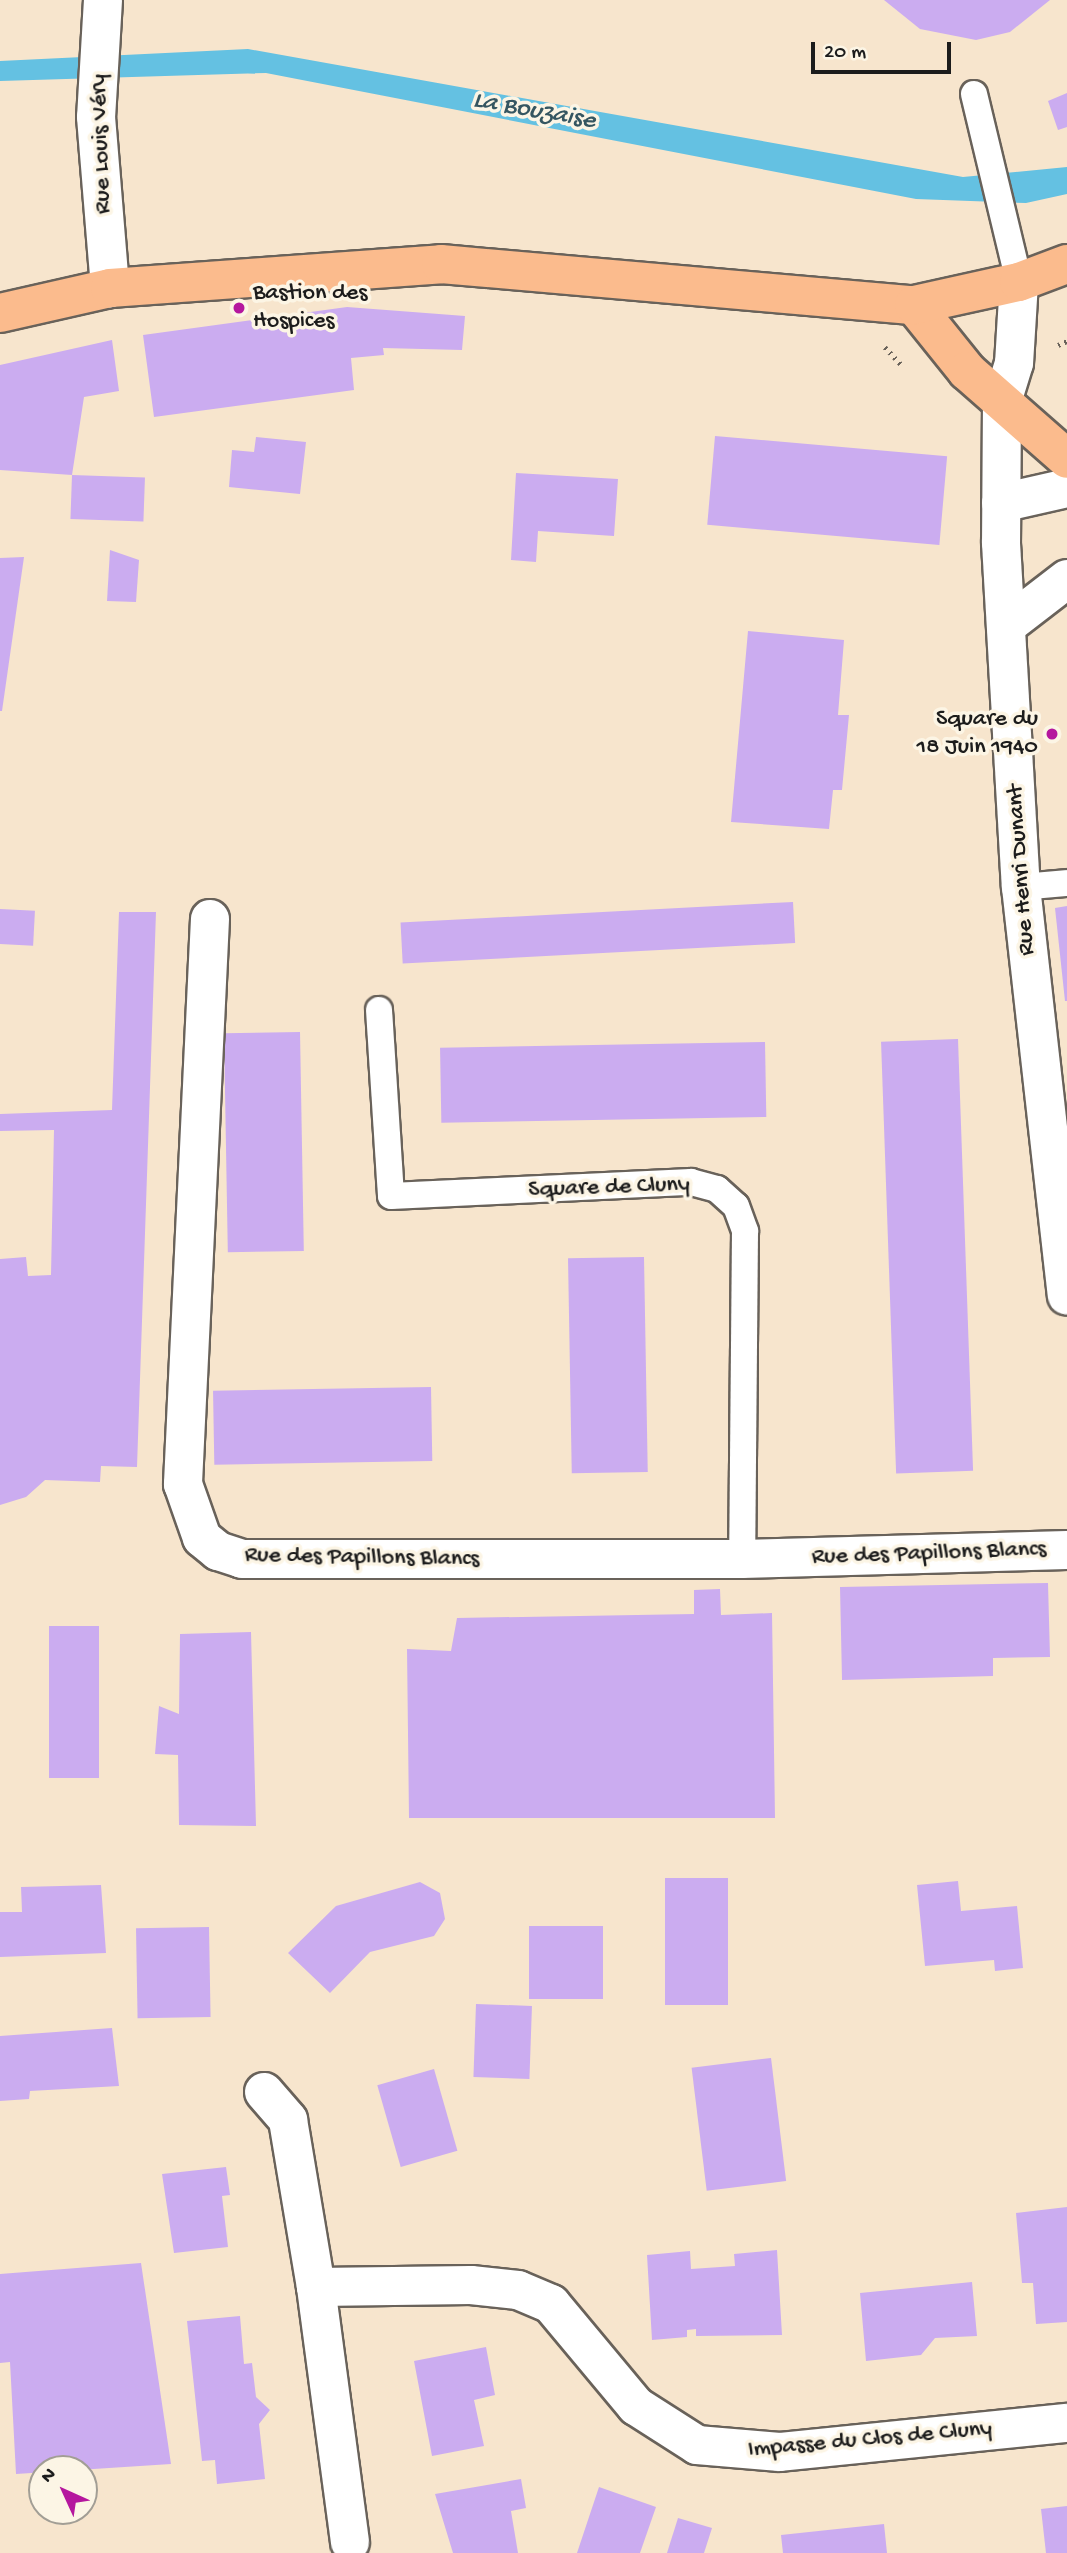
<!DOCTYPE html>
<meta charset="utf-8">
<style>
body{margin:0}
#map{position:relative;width:1067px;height:2553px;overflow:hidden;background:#f7e5cd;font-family:"Gochi Hand",sans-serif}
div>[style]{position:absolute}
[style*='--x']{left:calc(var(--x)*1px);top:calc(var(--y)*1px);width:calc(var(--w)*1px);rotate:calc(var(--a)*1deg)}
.water>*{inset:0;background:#64c1e2}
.building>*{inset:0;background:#cbacf0;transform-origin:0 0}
.path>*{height:4.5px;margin-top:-2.25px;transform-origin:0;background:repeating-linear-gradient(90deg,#69625a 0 2px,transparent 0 7px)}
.roads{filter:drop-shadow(2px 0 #69625a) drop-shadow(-2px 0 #69625a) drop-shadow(0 2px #69625a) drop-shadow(0 -2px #69625a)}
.service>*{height:26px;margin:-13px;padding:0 13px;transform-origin:13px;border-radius:13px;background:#fff}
.minor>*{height:38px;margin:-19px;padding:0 19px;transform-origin:19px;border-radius:19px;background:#fff}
.primary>*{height:38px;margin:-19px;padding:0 19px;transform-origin:19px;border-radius:19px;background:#fbbb8d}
.dots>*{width:19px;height:19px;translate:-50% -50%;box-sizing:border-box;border:4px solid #fcf5e5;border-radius:50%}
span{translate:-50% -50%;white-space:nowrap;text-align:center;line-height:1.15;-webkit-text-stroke:7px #fcf5e5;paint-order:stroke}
.street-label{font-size:24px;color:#1c1c1c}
.poi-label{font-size:24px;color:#1c1c1c}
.left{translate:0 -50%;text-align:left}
.right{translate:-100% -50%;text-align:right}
.water-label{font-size:26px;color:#355661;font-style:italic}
.north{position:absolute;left:28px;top:2455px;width:70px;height:70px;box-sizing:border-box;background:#fcf5e5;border:2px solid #a29e95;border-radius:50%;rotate:315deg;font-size:19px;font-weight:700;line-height:28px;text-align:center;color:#1c1c1c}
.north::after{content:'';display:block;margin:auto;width:24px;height:32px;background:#b5179e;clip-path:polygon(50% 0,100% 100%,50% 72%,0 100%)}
.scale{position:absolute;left:811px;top:42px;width:140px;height:32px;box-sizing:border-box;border:4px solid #1c1c1c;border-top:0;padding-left:9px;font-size:21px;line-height:24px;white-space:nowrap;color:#1c1c1c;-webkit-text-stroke:5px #fcf5e5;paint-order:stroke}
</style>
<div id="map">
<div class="water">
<div style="clip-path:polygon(248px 49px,963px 177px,1067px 167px,1067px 194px,1026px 203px,916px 199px,266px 73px,0 81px,0 61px)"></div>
</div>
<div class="building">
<div style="clip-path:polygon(884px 0,1050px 0,1010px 32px,976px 40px,920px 29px)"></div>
<div style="clip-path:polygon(1067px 93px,1067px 127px,1058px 130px,1048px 101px)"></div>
<div style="clip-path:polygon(347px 307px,465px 316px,462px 350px,383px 348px,384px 355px,351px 358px,354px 390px,154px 417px,143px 335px)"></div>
<div style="clip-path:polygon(112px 340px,119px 391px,84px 397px,72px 475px,0 470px,0 365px)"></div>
<div style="left:715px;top:436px;width:233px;height:89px;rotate:5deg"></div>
<div style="clip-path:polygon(256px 437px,306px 442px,300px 494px,229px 487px,232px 450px,254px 452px)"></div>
<div style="clip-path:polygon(516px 473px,618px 479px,614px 536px,538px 531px,536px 562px,511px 560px)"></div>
<div style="left:72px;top:475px;width:73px;height:44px;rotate:2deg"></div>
<div style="clip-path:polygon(110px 550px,139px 560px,136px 602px,107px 601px)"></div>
<div style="clip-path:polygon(24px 557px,2px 711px,0 711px,0 558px)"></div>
<div style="clip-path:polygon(748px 631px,844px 640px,838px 715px,849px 715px,842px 790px,833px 790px,829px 829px,731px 822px)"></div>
<div style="left:793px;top:902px;width:41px;height:393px;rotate:87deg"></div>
<div style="clip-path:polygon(1067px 906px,1067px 1001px,1065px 1001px,1055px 908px)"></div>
<div style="left:0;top:909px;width:35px;height:35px;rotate:3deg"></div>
<div style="clip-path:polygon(119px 912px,156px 912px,137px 1467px,101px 1466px,100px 1482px,45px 1480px,26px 1497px,0 1505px,0 1259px,26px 1257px,28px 1276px,51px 1275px,54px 1130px,0 1131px,0 1114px,112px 1110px)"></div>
<div style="left:300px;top:1032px;width:219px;height:76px;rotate:89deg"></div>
<div style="left:958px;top:1039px;width:432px;height:77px;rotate:88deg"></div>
<div style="left:765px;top:1042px;width:75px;height:325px;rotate:89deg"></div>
<div style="left:644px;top:1257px;width:215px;height:76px;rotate:89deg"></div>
<div style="left:431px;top:1387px;width:74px;height:218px;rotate:89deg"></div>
<div style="clip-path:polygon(1048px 1583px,1050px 1657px,993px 1658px,993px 1676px,842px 1680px,840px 1587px)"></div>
<div style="clip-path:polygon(720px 1589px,721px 1615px,772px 1613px,775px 1818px,409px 1818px,407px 1649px,451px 1651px,457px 1618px,694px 1614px,694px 1590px)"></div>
<div style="left:49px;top:1626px;width:50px;height:152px"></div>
<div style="clip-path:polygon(251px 1632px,256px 1826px,179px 1825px,178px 1755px,155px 1754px,159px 1706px,179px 1714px,180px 1634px)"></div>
<div style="left:665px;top:1878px;width:63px;height:127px"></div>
<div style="clip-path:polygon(958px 1881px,961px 1911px,1017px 1906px,1023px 1968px,995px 1971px,994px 1960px,925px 1966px,917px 1885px)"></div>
<div style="clip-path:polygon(420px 1882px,440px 1893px,445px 1919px,434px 1936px,370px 1952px,330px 1993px,288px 1953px,336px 1906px)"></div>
<div style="clip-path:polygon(101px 1885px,106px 1953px,0 1957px,0 1912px,22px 1912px,21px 1887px)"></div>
<div style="left:603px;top:1926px;width:73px;height:74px;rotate:90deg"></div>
<div style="left:209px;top:1927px;width:90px;height:73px;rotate:89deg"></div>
<div style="left:476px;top:2004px;width:56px;height:73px;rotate:2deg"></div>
<div style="clip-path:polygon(112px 2028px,119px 2086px,30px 2091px,29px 2099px,0 2101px,0 2036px)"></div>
<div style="left:771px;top:2058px;width:124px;height:80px;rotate:83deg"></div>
<div style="left:434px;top:2069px;width:85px;height:59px;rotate:74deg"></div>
<div style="clip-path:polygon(226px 2167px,230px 2195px,222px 2196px,228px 2247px,174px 2253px,162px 2174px)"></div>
<div style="clip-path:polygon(1067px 2207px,1067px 2322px,1036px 2324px,1033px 2283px,1022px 2283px,1016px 2213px)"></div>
<div style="clip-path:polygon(777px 2250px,782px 2335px,696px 2336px,696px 2329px,687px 2330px,687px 2337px,652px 2340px,647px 2255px,690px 2251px,691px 2269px,735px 2266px,734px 2254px)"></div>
<div style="clip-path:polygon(141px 2263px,171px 2464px,16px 2474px,10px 2362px,0 2363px,0 2274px)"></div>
<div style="clip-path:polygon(972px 2282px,977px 2336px,935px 2338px,921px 2355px,866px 2361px,860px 2293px)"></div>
<div style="clip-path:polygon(240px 2316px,244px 2364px,252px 2363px,256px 2397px,270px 2410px,259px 2424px,265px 2479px,217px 2484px,215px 2460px,202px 2461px,187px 2321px)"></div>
<div style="clip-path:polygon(486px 2347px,495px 2395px,474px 2400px,484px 2446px,432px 2456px,414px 2361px)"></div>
<div style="clip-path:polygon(521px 2479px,526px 2508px,511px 2511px,518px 2553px,453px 2553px,435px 2494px)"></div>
<div style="clip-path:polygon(599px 2487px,656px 2507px,640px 2553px,577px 2553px)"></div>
<div style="clip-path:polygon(1067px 2506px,1067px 2553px,1046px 2553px,1041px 2509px)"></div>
<div style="clip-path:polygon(678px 2518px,712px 2528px,704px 2553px,667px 2553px)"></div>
<div style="clip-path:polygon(884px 2524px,887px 2553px,783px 2553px,781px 2535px)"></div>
</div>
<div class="path">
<div style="--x:1058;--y:345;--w:10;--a:-24"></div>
<div style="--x:885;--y:347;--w:26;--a:47"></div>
</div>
<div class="roads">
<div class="service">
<div style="--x:974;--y:94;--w:193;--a:76.5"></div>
<div style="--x:1021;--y:887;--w:46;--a:-5"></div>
<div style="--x:379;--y:1010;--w:186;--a:86.3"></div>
<div style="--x:391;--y:1196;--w:300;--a:-2.7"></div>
<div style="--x:691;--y:1182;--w:27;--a:15"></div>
<div style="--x:717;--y:1189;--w:25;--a:42"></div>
<div style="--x:736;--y:1206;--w:27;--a:70"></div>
<div style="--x:745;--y:1231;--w:328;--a:90.5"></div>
</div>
<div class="minor">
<div style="--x:103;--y:0;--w:117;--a:93.4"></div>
<div style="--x:96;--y:117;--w:172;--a:85.3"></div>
<div style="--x:1019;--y:282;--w:81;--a:93.5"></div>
<div style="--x:1014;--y:363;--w:41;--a:107.1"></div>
<div style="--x:1002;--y:402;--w:141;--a:90.4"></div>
<div style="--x:1001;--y:543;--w:345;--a:86.7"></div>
<div style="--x:1021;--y:887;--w:411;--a:83.6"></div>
<div style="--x:1001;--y:503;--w:68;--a:-12.8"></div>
<div style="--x:1006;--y:626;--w:77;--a:-37.6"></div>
<div style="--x:210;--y:919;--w:566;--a:92.74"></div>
<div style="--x:183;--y:1484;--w:57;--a:70.6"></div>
<div style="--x:202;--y:1538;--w:21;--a:39"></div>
<div style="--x:218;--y:1551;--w:25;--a:18"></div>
<div style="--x:242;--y:1559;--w:500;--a:0"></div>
<div style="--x:742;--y:1559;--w:325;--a:-1.6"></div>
<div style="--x:264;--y:2092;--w:37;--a:49"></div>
<div style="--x:288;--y:2120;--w:169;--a:80.5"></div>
<div style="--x:350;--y:2542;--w:257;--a:-97.6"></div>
<div style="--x:316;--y:2287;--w:155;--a:-0.7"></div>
<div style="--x:471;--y:2285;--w:47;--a:6.1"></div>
<div style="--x:518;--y:2290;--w:36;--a:23"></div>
<div style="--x:551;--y:2304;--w:133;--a:50.2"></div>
<div style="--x:636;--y:2406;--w:72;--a:32.6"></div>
<div style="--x:697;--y:2445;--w:83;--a:4.8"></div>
<div style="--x:780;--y:2452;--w:288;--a:-5.8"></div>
</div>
<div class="primary">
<div style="--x:914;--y:305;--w:85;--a:51.2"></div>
<div style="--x:967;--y:371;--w:133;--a:41.3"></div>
<div style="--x:0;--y:313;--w:113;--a:-12.8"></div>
<div style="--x:110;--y:288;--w:332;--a:-4.1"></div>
<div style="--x:441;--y:264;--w:475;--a:5"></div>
<div style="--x:914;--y:305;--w:107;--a:-12.4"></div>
<div style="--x:1019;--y:282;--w:51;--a:-20.6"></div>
</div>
</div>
<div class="dots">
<div style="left:239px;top:308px;background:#b5179e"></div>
<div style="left:1052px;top:734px;background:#b5179e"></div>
</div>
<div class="street-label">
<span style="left:102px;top:144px;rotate:-92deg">Rue Louis Véry</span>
<span style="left:1022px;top:870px;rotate:-94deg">Rue Henri Dunant</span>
<span style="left:609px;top:1188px;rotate:-2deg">Square de Cluny</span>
<span style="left:929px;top:1554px;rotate:-2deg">Rue des Papillons Blancs</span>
<span style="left:362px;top:1558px;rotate:1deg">Rue des Papillons Blancs</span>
<span style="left:870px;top:2440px;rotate:-5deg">Impasse du Clos de Cluny</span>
</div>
<div class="poi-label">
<span class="left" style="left:253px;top:308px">Bastion des<br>Hospices</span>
<span class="right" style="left:1038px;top:734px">Square du<br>18 Juin 1940</span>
</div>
<div class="water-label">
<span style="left:534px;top:112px;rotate:10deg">La Bouzaise</span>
</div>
<div class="north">N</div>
<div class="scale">20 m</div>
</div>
